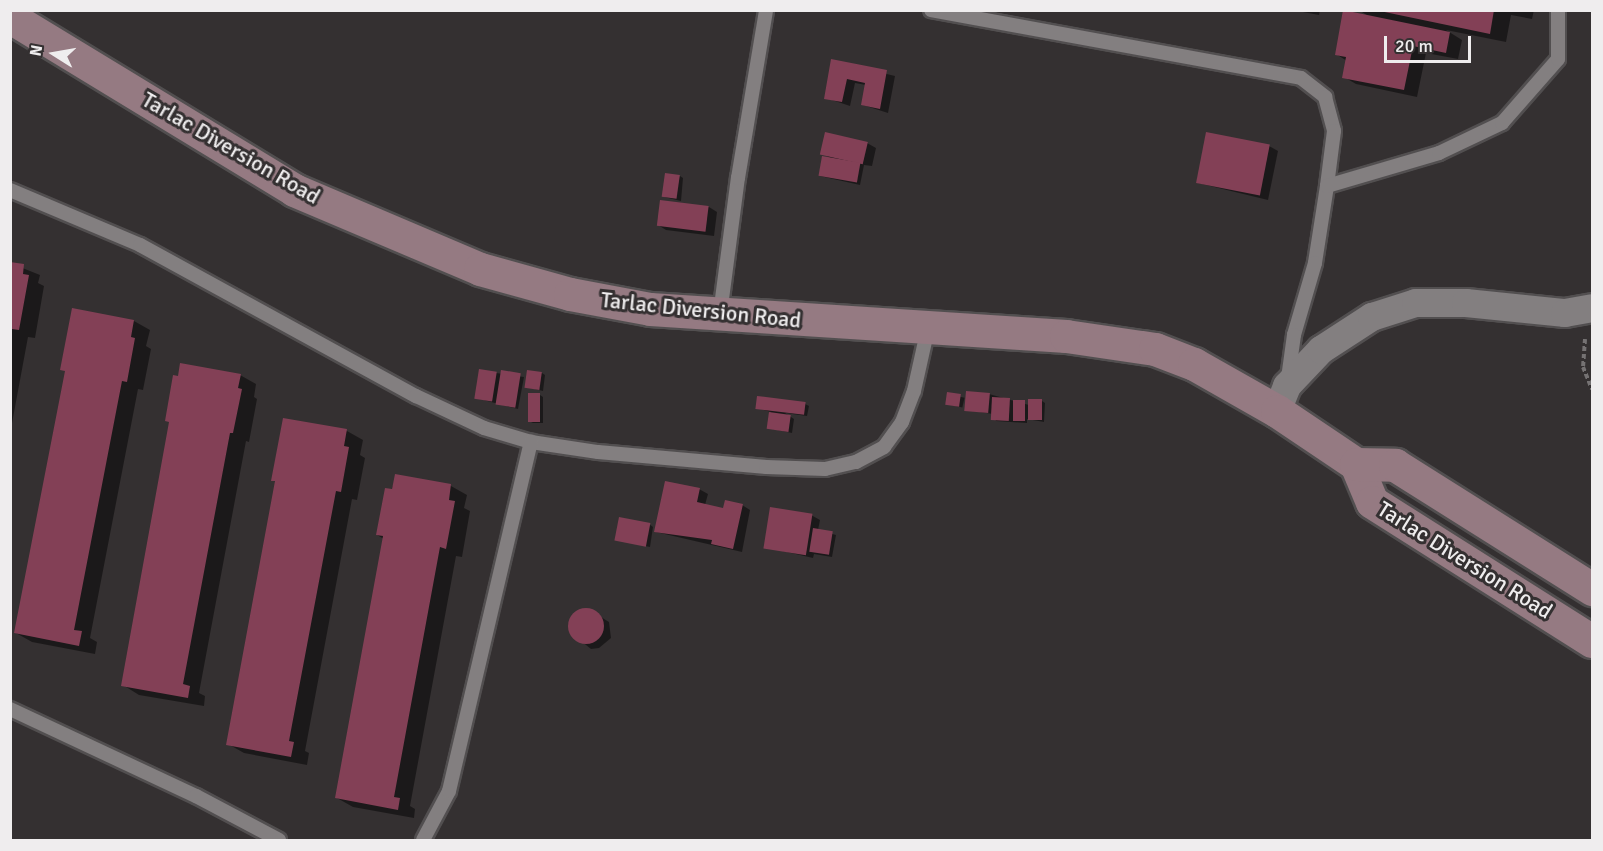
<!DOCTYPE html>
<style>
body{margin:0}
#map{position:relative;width:1603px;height:851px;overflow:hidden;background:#343031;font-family:Signika,sans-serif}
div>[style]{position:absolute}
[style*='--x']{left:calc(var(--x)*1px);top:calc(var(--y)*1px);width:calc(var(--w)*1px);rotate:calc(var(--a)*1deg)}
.shadow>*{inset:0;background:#0007;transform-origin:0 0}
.building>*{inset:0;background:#834056;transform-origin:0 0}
.round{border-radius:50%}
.path>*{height:4px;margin-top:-2px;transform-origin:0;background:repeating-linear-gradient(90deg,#757273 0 4.5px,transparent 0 7.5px)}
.roads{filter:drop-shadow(2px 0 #524f50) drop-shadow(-2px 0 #524f50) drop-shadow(0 2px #524f50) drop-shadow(0 -2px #524f50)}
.service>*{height:14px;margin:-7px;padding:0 7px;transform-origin:7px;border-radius:7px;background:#837f80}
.minor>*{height:28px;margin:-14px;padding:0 14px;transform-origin:14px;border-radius:14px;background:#837f80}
.secondary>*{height:33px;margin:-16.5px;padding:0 16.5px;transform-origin:16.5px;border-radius:16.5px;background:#957a82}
span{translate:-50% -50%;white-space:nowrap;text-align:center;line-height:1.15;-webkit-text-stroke:6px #343031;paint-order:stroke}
.street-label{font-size:22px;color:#efedee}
.frame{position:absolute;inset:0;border:12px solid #efedee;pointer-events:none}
.north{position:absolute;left:24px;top:24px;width:60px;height:60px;-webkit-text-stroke:4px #343031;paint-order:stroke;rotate:281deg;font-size:16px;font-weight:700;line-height:24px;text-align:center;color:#efedee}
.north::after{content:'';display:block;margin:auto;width:21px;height:27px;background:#efedee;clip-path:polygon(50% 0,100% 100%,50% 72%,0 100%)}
.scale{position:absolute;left:1384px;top:36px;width:87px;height:27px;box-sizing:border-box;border:3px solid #efedee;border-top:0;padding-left:8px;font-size:18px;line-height:21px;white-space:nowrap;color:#efedee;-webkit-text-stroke:4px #343031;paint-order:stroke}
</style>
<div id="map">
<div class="shadow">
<div style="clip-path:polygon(1292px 10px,1320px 10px,1319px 15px)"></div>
<div style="clip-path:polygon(1359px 10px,1534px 10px,1532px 19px,1511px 15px,1506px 42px,1446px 30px,1462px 40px,1458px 59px,1426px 53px,1417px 97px,1356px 84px,1344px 77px,1347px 61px,1336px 54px,1368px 16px)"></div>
<div style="clip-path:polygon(833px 61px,895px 76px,888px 113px,863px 105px,866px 85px,855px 83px,850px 106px,826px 98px)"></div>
<div style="clip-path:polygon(867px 143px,876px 148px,872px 166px,864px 165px,860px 185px,820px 176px,832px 159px,822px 153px)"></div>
<div style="clip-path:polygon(1269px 146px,1278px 151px,1268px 200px,1198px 183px)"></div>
<div style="clip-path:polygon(680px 176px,683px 178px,681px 201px,664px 197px)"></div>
<div style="clip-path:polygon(709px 207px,717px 212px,714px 236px,666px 230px,658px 225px)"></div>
<div style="clip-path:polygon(10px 263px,40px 275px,38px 283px,44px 286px,35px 338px,28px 337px,10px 434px)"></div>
<div style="clip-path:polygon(134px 321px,150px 330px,146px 346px,151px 349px,143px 390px,138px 389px,90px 638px,97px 642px,95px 654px,32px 642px,16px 633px,66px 371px)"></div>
<div style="clip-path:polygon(496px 373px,524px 377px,518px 409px,476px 398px)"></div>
<div style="clip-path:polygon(542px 373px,545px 375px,543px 391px,526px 387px)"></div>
<div style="clip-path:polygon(240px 375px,256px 384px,254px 397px,257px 399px,249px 442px,246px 441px,199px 693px,205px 696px,204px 706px,139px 695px,123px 685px)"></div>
<div style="left:948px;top:394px;width:17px;height:10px;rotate:13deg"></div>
<div style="clip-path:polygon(989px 394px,1029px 405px,1042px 401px,1045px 403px,1044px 422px,1027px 419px,1027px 423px,996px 421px,993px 414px,966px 410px)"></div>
<div style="clip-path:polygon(540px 395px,543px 397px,543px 423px,533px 423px,529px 421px)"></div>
<div style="clip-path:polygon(805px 404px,809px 406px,807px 416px,785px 413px,794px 419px,792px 433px,768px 428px,771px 412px,757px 408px)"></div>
<div style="clip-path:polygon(347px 431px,363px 440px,360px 455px,365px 458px,357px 500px,352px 499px,305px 751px,309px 753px,307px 765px,244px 753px,228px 744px,276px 482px,273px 480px)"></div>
<div style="clip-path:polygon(396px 476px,451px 486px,467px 495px,464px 508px,470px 511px,462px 557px,456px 556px,410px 806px,415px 809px,414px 818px,353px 807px,337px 798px,384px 539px,377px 535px)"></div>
<div style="clip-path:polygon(699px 489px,708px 494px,705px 505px,724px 509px,742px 505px,750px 510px,742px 552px,656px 532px)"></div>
<div style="clip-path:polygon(811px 515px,820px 520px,818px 530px,836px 535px,832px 557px,814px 554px,813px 558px,765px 547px)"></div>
<div style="clip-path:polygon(649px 524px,653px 527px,650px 547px,617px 540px)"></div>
<div style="clip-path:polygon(588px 609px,609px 622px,611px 638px,599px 648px,591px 649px,570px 632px,575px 613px)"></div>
</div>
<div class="building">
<div style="clip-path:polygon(1343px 10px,1450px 32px,1446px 53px,1413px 46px,1404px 90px,1342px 78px,1346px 57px,1335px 55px)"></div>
<div style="clip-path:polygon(1375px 10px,1494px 10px,1490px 34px)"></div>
<div style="clip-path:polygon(831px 59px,887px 70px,880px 109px,861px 105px,865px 83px,847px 79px,842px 102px,824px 99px)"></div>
<div style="left:825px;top:132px;width:44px;height:23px;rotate:13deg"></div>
<div style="left:1206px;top:132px;width:65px;height:52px;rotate:11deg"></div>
<div style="left:822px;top:156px;width:39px;height:20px;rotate:10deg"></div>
<div style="left:665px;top:173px;width:15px;height:24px;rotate:8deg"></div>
<div style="left:660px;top:200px;width:49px;height:26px;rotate:7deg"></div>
<div style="clip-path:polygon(10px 262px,24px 264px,23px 274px,29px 275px,19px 330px,12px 329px,12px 333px)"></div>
<div style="clip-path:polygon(72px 308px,134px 320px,131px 337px,135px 338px,127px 382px,122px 381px,74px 630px,82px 631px,79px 646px,14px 633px,65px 371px,60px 370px)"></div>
<div style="clip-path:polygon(180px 363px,241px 374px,238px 388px,242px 389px,233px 433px,230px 433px,183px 684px,190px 686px,188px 698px,121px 686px,169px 422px,165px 421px,173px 375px,178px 376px)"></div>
<div style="left:479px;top:369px;width:18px;height:30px;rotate:9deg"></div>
<div style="left:501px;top:370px;width:20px;height:35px;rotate:9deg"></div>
<div style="left:527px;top:370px;width:15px;height:18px;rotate:8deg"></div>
<div style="left:966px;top:391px;width:24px;height:20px;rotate:5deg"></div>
<div style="left:947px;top:392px;width:14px;height:13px;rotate:8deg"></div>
<div style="left:528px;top:393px;width:12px;height:29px"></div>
<div style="left:757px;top:396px;width:49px;height:13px;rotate:7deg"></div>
<div style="left:992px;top:397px;width:18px;height:23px;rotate:3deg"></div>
<div style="left:1028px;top:399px;width:14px;height:21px"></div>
<div style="left:1013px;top:400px;width:12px;height:21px"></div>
<div style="left:769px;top:412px;width:22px;height:17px;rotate:8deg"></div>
<div style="clip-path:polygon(283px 418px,347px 429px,344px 446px,349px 447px,341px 492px,336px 491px,289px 741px,294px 742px,291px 757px,226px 745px,275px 481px,271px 481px)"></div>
<div style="clip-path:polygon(395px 474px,451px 484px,449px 500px,455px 501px,446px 549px,440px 547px,394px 797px,400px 798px,398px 810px,335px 798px,383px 536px,376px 535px,385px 488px,392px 489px)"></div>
<div style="clip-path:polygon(665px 481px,700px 488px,697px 502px,723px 508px,725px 500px,743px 504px,733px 549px,711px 544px,712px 540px,654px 532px)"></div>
<div style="left:770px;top:507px;width:43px;height:42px;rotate:9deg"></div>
<div style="left:619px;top:517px;width:32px;height:24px;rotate:11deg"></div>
<div style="left:813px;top:528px;width:20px;height:24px;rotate:9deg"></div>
<div class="round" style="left:568px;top:608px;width:36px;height:36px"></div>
</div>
<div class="path">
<div style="--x:1585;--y:339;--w:28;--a:94"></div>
<div style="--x:1583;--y:367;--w:24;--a:68"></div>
</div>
<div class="roads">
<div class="service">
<div style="--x:931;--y:10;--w:376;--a:10.4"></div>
<div style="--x:1301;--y:78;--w:31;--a:38"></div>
<div style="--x:1325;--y:97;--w:35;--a:75"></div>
<div style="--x:1334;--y:131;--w:55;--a:97.3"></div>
<div style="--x:1327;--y:186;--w:78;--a:98.9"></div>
<div style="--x:1315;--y:263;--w:75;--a:106.3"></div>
<div style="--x:1294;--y:335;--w:43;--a:97.9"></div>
<div style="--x:1327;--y:186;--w:117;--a:-16.4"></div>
<div style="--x:1439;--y:153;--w:70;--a:-25.5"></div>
<div style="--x:1502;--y:123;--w:85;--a:-48.8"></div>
<div style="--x:1558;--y:59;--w:49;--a:-90"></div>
<div style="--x:10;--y:190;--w:141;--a:22.9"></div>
<div style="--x:140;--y:245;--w:315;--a:28.7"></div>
<div style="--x:416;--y:396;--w:75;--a:25.2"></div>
<div style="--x:484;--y:428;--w:49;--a:16.6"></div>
<div style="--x:531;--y:442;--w:68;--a:8.5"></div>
<div style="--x:598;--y:452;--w:169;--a:5.1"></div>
<div style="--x:766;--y:467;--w:59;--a:1.9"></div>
<div style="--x:825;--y:469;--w:32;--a:-13"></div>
<div style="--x:856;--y:462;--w:32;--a:-28"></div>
<div style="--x:884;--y:447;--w:31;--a:-54"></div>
<div style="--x:902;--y:422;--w:33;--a:-69"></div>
<div style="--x:914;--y:391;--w:65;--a:-77.5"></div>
<div style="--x:720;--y:314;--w:137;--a:-82.5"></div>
<div style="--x:738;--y:178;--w:170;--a:-80.5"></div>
<div style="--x:10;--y:709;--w:205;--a:25.1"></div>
<div style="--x:196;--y:796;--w:94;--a:27.9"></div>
<div style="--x:423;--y:840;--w:55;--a:-62"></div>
<div style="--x:449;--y:791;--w:359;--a:-76.8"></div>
</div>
<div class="minor">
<div style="--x:1277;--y:411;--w:27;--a:-68"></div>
<div style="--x:1287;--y:386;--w:50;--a:-46.6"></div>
<div style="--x:1321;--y:350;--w:61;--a:-32.9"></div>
<div style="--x:1372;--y:317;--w:46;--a:-17.7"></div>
<div style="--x:1416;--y:303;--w:50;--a:0"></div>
<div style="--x:1466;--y:303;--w:100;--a:5.8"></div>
<div style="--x:1565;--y:313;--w:27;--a:-10"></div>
</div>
<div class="secondary">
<div style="--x:10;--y:17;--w:333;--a:31.3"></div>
<div style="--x:294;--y:190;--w:202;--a:23"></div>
<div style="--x:480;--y:269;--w:93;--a:15.5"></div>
<div style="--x:570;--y:294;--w:81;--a:10.6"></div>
<div style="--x:650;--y:309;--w:417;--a:3.7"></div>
<div style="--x:1066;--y:336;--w:90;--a:8.3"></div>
<div style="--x:1155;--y:349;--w:42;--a:21"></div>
<div style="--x:1194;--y:364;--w:95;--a:29.5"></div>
<div style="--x:1277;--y:411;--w:95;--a:33.9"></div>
<div style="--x:1356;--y:464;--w:41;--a:67.2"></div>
<div style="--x:1372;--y:502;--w:260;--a:32.3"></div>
<div style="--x:1356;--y:464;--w:39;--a:1"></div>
<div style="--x:1395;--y:465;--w:233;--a:32.2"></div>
</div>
</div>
<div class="street-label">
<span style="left:231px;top:148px;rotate:30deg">Tarlac Diversion Road</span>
<span style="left:701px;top:310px;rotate:6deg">Tarlac Diversion Road</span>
<span style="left:1465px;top:560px;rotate:32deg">Tarlac Diversion Road</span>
</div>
<div class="frame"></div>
<div class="north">N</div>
<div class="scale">20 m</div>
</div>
